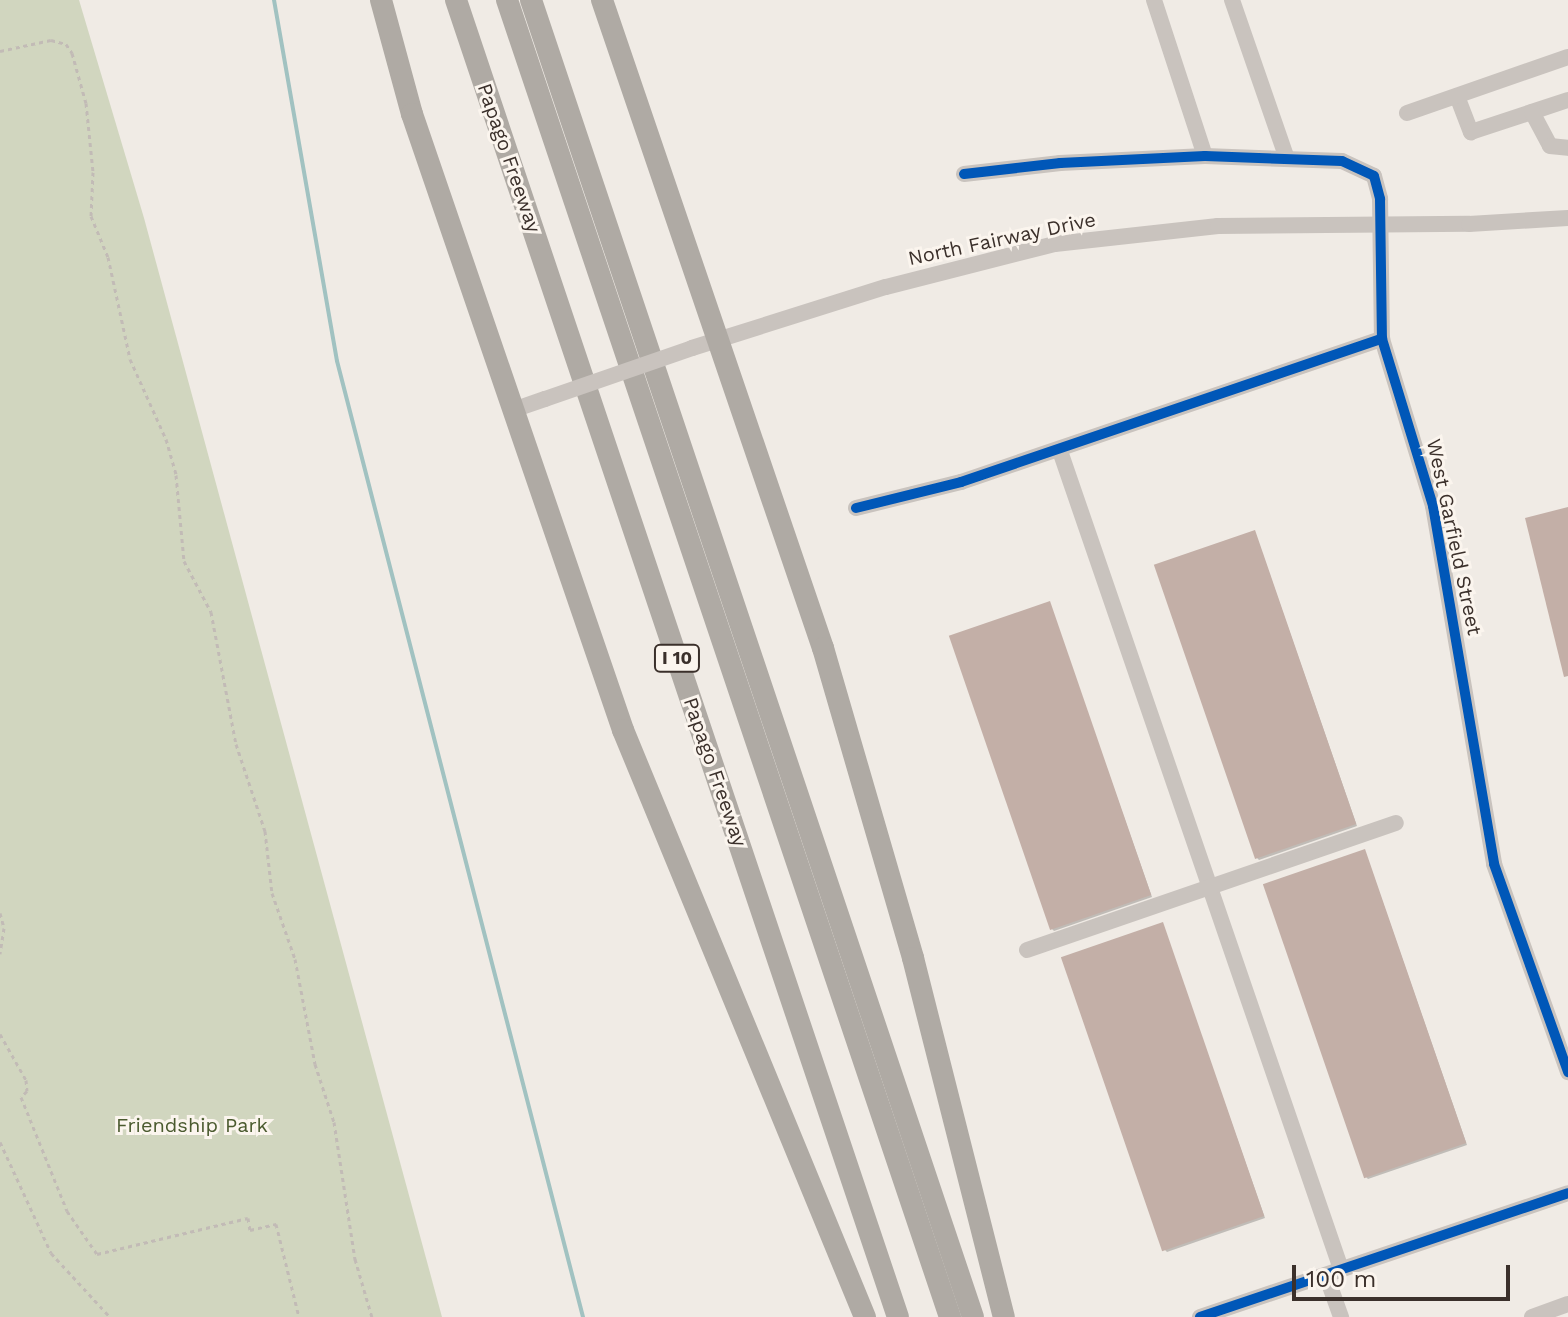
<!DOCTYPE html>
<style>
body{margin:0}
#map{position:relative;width:1568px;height:1317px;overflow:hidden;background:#f0ebe5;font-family:"Work Sans",sans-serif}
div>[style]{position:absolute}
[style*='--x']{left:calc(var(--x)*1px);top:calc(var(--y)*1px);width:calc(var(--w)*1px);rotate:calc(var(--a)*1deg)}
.green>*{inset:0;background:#d1d6bf}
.shadow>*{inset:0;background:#0003}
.stream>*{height:4px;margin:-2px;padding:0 2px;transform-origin:2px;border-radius:2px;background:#a1c2c1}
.building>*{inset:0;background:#c3afa7;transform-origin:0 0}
.path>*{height:3px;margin-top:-1.5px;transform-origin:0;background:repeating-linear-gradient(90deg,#c2bbb6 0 4px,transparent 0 8px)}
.minor>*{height:16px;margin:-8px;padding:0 8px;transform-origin:8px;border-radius:8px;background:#c9c3be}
.highway>*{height:22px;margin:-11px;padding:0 11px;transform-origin:11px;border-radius:11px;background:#afaaa4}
.minor-bridge>*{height:16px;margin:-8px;padding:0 8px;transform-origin:8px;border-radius:8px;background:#c9c3be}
.cycleway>*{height:10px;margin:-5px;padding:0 5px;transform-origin:5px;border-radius:5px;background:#0057b8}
span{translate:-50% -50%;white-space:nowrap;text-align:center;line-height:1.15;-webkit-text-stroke:6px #fbf5ee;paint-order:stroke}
.shield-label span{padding:2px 6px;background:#fbf5ee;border:2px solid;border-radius:6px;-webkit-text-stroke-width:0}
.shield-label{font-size:18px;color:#3b302b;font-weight:700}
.street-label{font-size:20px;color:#3b302b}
.park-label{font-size:20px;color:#4a5a2e}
.scale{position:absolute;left:1292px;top:1265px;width:218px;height:36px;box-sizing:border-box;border:4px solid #3b302b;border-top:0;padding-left:10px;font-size:24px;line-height:28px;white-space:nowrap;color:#3b302b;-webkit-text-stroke:6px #fbf5ee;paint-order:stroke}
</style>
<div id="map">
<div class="green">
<div style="clip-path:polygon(0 0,79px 0,144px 218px,442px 1317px,0 1317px)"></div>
</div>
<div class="shadow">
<div style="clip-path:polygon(1255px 532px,1357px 826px,1259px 860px,1257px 858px)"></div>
<div style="clip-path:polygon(1049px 603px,1152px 897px,1054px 931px,1052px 929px)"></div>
<div style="clip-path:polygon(1366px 854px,1467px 1145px,1368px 1179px,1366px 1177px)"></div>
<div style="clip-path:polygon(1162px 924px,1265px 1218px,1167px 1252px,1164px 1249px)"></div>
</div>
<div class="stream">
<div style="--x:274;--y:0;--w:366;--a:80.1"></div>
<div style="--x:337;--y:361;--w:987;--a:75.57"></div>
</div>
<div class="building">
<div style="clip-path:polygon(1568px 507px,1568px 676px,1564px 677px,1525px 518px)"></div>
<div style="left:1255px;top:530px;width:311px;height:107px;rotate:71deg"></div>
<div style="left:1050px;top:601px;width:311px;height:107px;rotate:71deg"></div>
<div style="left:1365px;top:849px;width:311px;height:108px;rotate:71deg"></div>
<div style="left:1163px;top:922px;width:311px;height:108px;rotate:71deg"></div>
</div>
<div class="path">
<div style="--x:0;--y:51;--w:52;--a:-12.2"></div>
<div style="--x:51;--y:40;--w:16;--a:15"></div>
<div style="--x:66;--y:44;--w:11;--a:56"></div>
<div style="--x:72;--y:53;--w:52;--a:74.4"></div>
<div style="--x:86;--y:103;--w:69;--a:84.2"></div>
<div style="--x:93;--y:172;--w:44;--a:92.6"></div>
<div style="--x:91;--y:216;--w:44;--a:67.5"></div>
<div style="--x:108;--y:257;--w:104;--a:77.8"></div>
<div style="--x:130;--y:359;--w:88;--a:65.8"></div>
<div style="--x:166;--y:439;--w:37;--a:74"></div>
<div style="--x:176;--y:475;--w:86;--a:84.7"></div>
<div style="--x:184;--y:561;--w:58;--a:62.1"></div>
<div style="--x:211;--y:612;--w:134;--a:79.3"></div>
<div style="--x:236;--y:744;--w:92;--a:71.6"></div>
<div style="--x:265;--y:831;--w:62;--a:83.6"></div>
<div style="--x:272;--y:893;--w:70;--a:70.8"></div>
<div style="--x:295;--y:959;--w:107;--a:79.2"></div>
<div style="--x:315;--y:1064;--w:61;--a:71.9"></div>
<div style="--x:334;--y:1122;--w:139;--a:81.3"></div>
<div style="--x:355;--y:1259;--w:60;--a:73.7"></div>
<div style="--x:0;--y:913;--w:16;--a:75"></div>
<div style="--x:4;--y:928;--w:26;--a:99"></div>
<div style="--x:0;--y:1034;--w:53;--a:60.5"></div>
<div style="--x:26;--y:1080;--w:11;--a:85"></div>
<div style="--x:27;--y:1091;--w:8;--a:135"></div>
<div style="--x:21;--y:1097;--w:123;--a:68"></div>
<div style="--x:67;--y:1211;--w:52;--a:55.1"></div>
<div style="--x:97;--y:1254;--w:155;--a:-13.4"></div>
<div style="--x:248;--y:1218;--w:12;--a:81"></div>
<div style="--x:250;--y:1230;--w:27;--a:-13"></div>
<div style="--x:276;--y:1224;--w:96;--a:76.1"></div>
<div style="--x:0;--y:1142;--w:122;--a:65.3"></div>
<div style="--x:51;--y:1253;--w:87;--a:47.3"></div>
</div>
<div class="minor">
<div style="--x:1154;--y:0;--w:164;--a:71.9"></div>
<div style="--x:1232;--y:0;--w:168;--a:70.9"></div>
<div style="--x:1457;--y:96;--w:39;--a:69"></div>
<div style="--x:1471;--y:132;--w:102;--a:-18.3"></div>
<div style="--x:1532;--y:112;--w:38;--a:62"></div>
<div style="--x:1550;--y:146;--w:18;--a:6"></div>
<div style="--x:1407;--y:113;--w:170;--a:-19.2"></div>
<div style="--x:964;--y:174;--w:97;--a:-6.5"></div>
<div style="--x:1060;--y:163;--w:145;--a:-2.8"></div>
<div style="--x:1205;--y:156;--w:137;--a:2.1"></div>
<div style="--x:1342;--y:161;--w:35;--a:25"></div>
<div style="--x:1374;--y:176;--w:24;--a:75"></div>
<div style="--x:1380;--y:199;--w:140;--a:89.2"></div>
<div style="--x:1382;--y:339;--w:175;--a:73"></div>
<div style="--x:1433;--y:506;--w:363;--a:80.3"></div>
<div style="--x:1494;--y:864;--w:221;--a:70.4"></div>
<div style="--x:692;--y:348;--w:203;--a:-17.5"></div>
<div style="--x:886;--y:287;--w:174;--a:-14.3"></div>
<div style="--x:1055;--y:244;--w:164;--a:-6.3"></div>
<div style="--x:1218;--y:226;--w:251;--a:-0.5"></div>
<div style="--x:1469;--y:224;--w:99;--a:-3.5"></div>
<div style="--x:513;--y:410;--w:34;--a:-19"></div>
<div style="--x:1060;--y:451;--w:865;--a:71.04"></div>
<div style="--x:856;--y:508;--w:108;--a:-13.9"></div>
<div style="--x:961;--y:482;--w:445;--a:-18.8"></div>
<div style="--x:1027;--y:950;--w:390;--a:-19"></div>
<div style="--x:1326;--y:1275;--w:45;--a:70.3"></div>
<div style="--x:1200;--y:1317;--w:388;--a:-18.6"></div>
<div style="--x:1532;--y:1317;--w:38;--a:-20"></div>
</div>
<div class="highway">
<div style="--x:381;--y:0;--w:118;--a:74.8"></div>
<div style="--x:412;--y:114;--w:651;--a:71.09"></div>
<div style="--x:623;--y:730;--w:635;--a:67.6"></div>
<div style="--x:456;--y:0;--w:1389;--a:71.45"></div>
<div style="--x:507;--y:0;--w:1390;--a:71.41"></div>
<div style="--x:531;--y:0;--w:1389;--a:71.45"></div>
<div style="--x:602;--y:0;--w:685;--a:71.17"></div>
<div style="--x:823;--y:648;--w:323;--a:73.8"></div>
<div style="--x:913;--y:958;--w:370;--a:75.8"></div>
</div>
<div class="minor-bridge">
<div style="--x:545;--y:399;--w:156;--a:-19.1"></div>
</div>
<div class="cycleway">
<div style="--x:964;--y:174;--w:97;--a:-6.5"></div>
<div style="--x:1060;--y:163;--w:145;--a:-2.8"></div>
<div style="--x:1205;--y:156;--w:137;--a:2.1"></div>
<div style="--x:1342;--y:161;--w:35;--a:25"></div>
<div style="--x:1374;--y:176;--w:24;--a:75"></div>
<div style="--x:1380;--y:199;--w:140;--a:89.2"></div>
<div style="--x:1382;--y:339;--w:175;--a:73"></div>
<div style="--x:1433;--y:506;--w:363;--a:80.3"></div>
<div style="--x:1494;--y:864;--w:221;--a:70.4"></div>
<div style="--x:856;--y:508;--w:108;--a:-13.9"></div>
<div style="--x:961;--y:482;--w:445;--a:-18.8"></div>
<div style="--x:1200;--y:1317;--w:388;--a:-18.6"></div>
</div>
<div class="shield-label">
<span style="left:677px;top:658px">I 10</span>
</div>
<div class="street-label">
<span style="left:509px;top:158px;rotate:71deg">Papago Freeway</span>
<span style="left:1002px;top:239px;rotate:-12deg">North Fairway Drive</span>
<span style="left:1454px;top:537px;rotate:78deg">West Garfield Street</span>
<span style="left:715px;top:772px;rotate:71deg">Papago Freeway</span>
</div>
<div class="park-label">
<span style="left:192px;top:1125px">Friendship Park</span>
</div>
<div class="scale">100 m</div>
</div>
